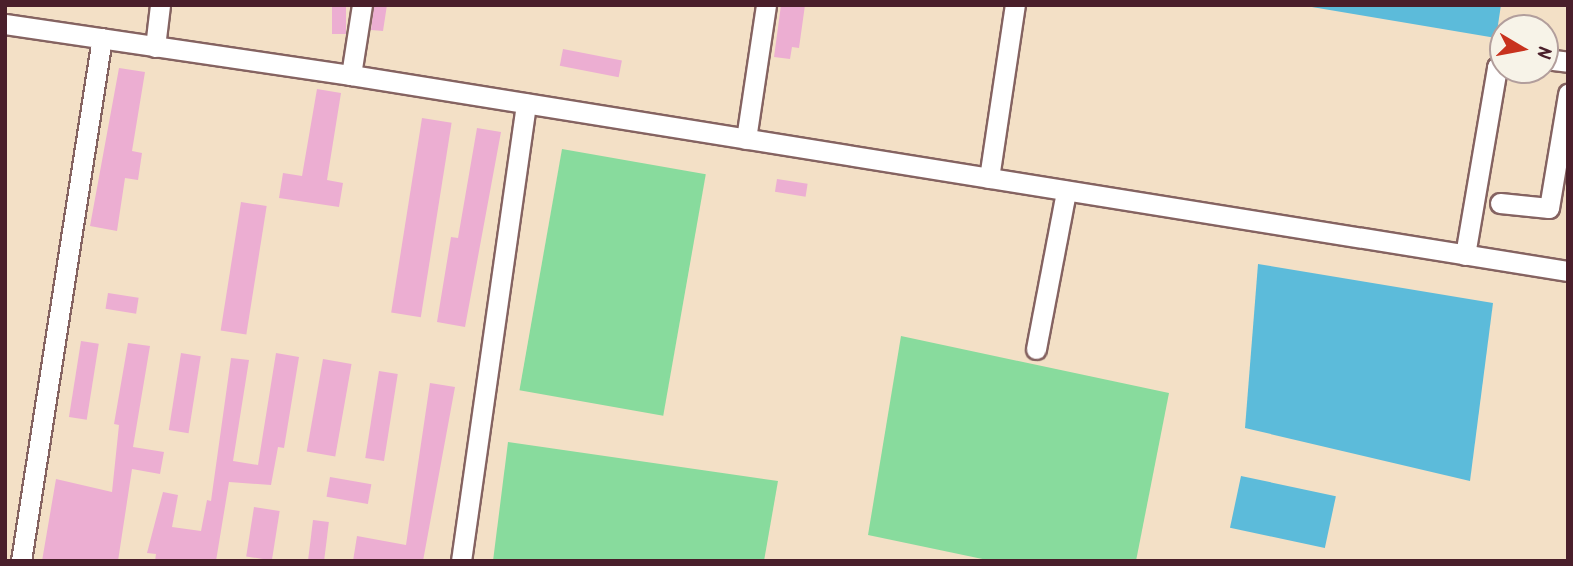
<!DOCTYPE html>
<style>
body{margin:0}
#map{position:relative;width:1573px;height:566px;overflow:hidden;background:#f3e0c6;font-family:Kalam,sans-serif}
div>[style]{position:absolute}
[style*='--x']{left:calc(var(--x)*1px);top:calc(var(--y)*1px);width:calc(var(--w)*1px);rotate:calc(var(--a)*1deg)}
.green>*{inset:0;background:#88db9d;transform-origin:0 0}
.water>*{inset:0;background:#5cbbda;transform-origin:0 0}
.building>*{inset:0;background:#ecaed2;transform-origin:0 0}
.roads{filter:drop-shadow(2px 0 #856361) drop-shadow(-2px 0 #856361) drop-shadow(0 2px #856361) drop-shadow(0 -2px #856361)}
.minor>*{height:19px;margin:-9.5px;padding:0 9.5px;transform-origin:9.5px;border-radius:9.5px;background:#fff}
span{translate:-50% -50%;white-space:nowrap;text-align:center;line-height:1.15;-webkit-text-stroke:5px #f7f3e8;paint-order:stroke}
.frame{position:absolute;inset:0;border:7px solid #4a1f2b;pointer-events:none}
.north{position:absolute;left:1489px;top:14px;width:70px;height:70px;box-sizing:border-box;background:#f7f3e8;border:2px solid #b29e9c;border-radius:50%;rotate:100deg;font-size:19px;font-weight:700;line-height:28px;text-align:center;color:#4a1f2b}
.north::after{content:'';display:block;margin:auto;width:24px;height:32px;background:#c8321e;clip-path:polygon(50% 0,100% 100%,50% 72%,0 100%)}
</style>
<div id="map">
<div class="green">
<div style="left:562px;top:149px;width:146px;height:245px;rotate:10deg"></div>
<div style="clip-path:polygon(901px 336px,1169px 393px,1136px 561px,992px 561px,868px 535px)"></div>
<div style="clip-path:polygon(508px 442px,778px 481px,764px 561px,493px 561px)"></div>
</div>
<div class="water">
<div style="clip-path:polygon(1300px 5px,1501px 5px,1496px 38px)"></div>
<div style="clip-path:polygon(1258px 264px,1493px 303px,1470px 481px,1245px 428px)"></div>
<div style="left:1241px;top:476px;width:97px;height:53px;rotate:12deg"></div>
</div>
<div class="building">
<div style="left:332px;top:5px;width:14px;height:29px"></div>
<div style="clip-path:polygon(374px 5px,387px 5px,383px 31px,371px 30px)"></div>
<div style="clip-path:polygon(781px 5px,805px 5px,799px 48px,792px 47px,790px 59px,774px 57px)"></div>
<div style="left:563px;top:49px;width:60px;height:17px;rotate:11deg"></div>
<div style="clip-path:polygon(119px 68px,145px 72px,132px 151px,142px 153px,138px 180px,125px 178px,117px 231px,90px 226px)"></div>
<div style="clip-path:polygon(317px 89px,341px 93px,327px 180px,343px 183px,339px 207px,279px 198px,283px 173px,302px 176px)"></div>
<div style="left:422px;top:118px;width:30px;height:197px;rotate:9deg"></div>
<div style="clip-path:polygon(477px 128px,501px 132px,465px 327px,437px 322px,451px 237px,458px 238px)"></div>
<div style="left:777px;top:179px;width:31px;height:13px;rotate:9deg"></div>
<div style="left:241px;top:202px;width:26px;height:130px;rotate:9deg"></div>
<div style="left:108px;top:293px;width:31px;height:16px;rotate:9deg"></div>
<div style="left:81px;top:341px;width:18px;height:77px;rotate:9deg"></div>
<div style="clip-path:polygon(128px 343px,150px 346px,133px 447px,164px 452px,160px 474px,132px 469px,118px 561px,42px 561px,56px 479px,112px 492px,119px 425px,114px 424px)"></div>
<div style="left:181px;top:353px;width:20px;height:78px;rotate:9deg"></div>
<div style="clip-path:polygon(276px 353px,299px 357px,284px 448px,278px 447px,271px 485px,229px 482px,216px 561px,155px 561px,156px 554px,147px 553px,163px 492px,178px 495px,172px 527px,201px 531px,207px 500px,211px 501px,231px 358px,249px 360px,233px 461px,258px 465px)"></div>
<div style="left:323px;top:359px;width:29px;height:94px;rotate:10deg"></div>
<div style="left:379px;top:371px;width:19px;height:88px;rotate:9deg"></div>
<div style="clip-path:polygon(430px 383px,455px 387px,423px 561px,353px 561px,357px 536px,406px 545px)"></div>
<div style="left:330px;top:477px;width:42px;height:20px;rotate:10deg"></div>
<div style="left:254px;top:507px;width:26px;height:50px;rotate:9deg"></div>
<div style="left:313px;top:520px;width:16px;height:42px;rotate:7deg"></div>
</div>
<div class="roads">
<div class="minor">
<div style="--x:5;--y:24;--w:350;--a:8.4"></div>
<div style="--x:351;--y:75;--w:1233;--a:9.15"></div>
<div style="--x:155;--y:47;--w:42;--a:-83.2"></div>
<div style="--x:1545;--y:59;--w:23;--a:7"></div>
<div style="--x:351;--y:75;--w:71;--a:-81.1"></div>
<div style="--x:746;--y:139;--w:135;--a:-81.5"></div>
<div style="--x:989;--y:178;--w:175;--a:-81.5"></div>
<div style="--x:1500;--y:203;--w:49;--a:5.8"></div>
<div style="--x:1549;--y:208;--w:116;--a:-80.5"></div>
<div style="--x:1465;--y:255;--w:191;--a:-80.3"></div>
<div style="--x:1497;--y:67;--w:7;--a:-34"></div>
<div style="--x:1036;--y:349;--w:161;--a:-79.2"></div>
<div style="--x:21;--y:561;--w:529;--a:-81.2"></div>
<div style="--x:461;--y:561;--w:462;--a:-81.9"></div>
</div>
</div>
<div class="frame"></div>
<div class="north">N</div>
</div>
